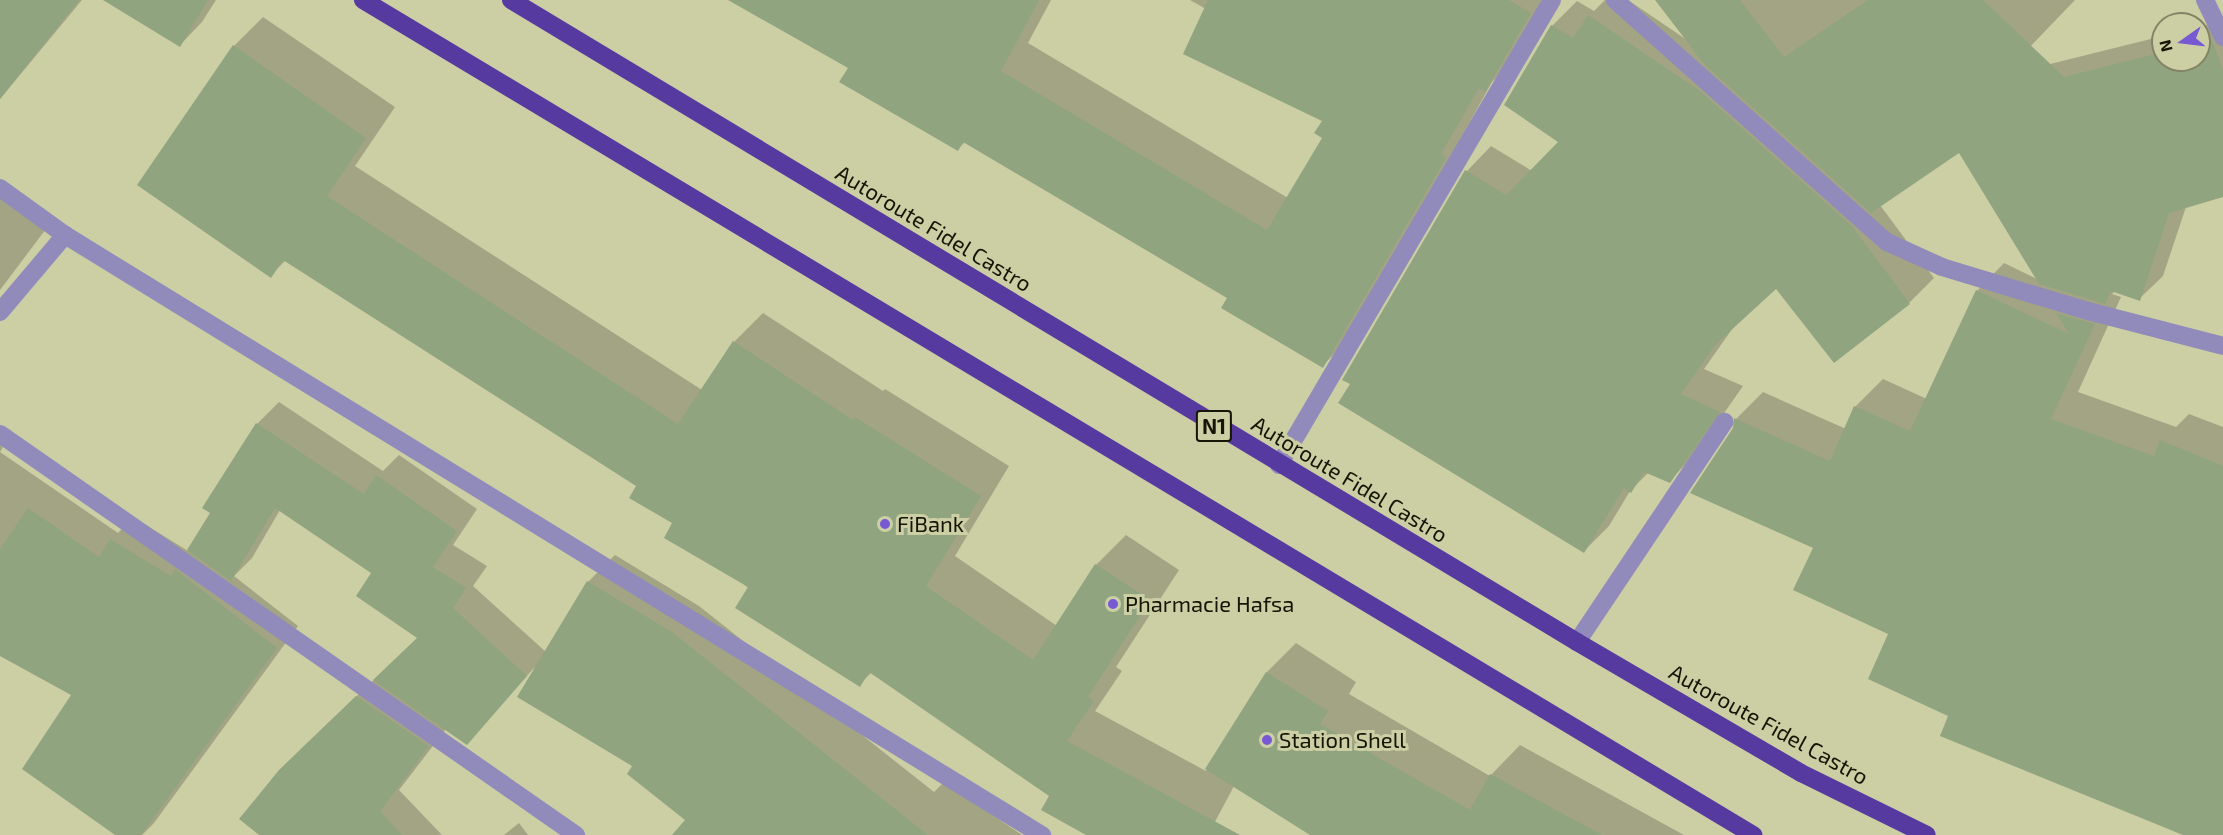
<!DOCTYPE html>
<style>
body{margin:0}
#map{position:relative;width:2223px;height:835px;overflow:hidden;background:#cccea4;font-family:"Exo 2",sans-serif}
div>[style]{position:absolute}
[style*='--x']{left:calc(var(--x)*1px);top:calc(var(--y)*1px);width:calc(var(--w)*1px);rotate:calc(var(--a)*1deg)}
.shadow>*{inset:0;background:#0003}
.building>*{inset:0;background:#90a480}
.minor>*{height:18px;margin:-9px;padding:0 9px;transform-origin:9px;border-radius:9px;background:#918bbb}
.highway>*{height:18px;margin:-9px;padding:0 9px;transform-origin:9px;border-radius:9px;background:#563aa0}
.dots>*{width:16px;height:16px;translate:-50% -50%;box-sizing:border-box;border:3px solid #cccea4;border-radius:50%}
span{translate:-50% -50%;white-space:nowrap;text-align:center;line-height:1.15;-webkit-text-stroke:6px #cccea4;paint-order:stroke}
.shield-label span{padding:2px 4px;background:#cccea4;border:2px solid;border-radius:4px;-webkit-text-stroke-width:0}
.shield-label{font-size:21px;color:#151506;font-weight:700}
.street-label{font-size:22px;color:#151506}
.poi-label{font-size:22px;color:#151506}
.left{translate:0 -50%;text-align:left}
.north{position:absolute;left:2151px;top:12px;width:60px;height:60px;box-sizing:border-box;background:#cccea4;border:2px solid #838465;border-radius:50%;rotate:256deg;font-size:16px;font-weight:700;line-height:24px;text-align:center;color:#151506}
.north::after{content:'';display:block;margin:auto;width:21px;height:27px;background:#7759d3;clip-path:polygon(50% 0,100% 100%,50% 72%,0 100%)}
</style>
<div id="map">
<div class="shadow">
<div style="clip-path:polygon(0 0,82px 0,0 99px)"></div>
<div style="clip-path:polygon(106px 0,216px 0,202px 22px,180px 45px)"></div>
<div style="clip-path:polygon(735px 0,1051px 0,1028px 43px,1288px 198px,1324px 138px,1324px 120px,1206px 9px,1190px 0,1549px 0,1512px 62px,1492px 82px,1350px 339px,1322px 366px,1229px 298px,966px 141px,958px 149px,850px 67px)"></div>
<div style="clip-path:polygon(1605px 0,1628px 0,1687px 40px,1657px 0,2075px 0,2002px 76px,2163px 36px,2163px 60px,2199px 60px,2199px 27px,2223px 21px,2223px 195px,2186px 207px,2163px 276px,2139px 299px,2115px 291px,2112px 294px,2121px 297px,2078px 392px,2176px 427px,2189px 414px,2223px 427px,2223px 835px,2187px 835px,1950px 715px,1890px 634px,1815px 547px,1735px 429px,1736px 419px,1763px 392px,1846px 429px,1855px 407px,1883px 379px,1927px 399px,1977px 291px,2004px 263px,2037px 279px,1960px 151px,1880px 205px,1934px 278px,1909px 303px,1834px 361px,1777px 287px,1735px 325px,1704px 369px,1743px 386px,1694px 456px,1669px 481px,1649px 472px,1630px 491px,1609px 526px,1584px 551px,1344px 379px,1467px 171px,1491px 146px,1532px 171px,1561px 142px,1552px 26px,1577px 1px,1594px 11px)"></div>
<div style="clip-path:polygon(263px 17px,395px 107px,355px 166px,702px 390px,734px 342px,763px 313px,883px 391px,885px 389px,1009px 466px,955px 556px,1057px 626px,1096px 565px,1126px 535px,1179px 570px,1116px 667px,1122px 671px,1095px 711px,1206px 771px,1267px 672px,1296px 643px,1356px 682px,1349px 694px,1490px 776px,1520px 745px,1684px 835px,1313px 835px,1234px 786px,1208px 835px,1090px 835px,1051px 795px,872px 672px,859px 685px,674px 523px,638px 486px,286px 260px,270px 276px,234px 46px)"></div>
<div style="clip-path:polygon(0 187px,49px 225px,0 290px)"></div>
<div style="clip-path:polygon(279px 402px,383px 471px,399px 455px,477px 509px,453px 545px,487px 566px,473px 586px,546px 652px,588px 582px,615px 555px,699px 606px,934px 792px,944px 782px,1022px 835px,674px 835px,687px 819px,534px 668px,466px 743px,446px 729px,399px 790px,442px 835px,261px 835px,301px 749px,419px 637px,373px 573px,280px 510px,252px 558px,234px 576px,298px 626px,154px 823px,142px 835px,117px 835px,73px 694px,0 655px,0 436px,7px 440px,0 452px,118px 533px,133px 517px,188px 551px,212px 513px,204px 508px,257px 424px)"></div>
<div style="clip-path:polygon(519px 823px,528px 835px,504px 835px)"></div>
</div>
<div class="building">
<div style="clip-path:polygon(0 0,79px 0,0 99px)"></div>
<div style="clip-path:polygon(103px 0,208px 0,180px 47px)"></div>
<div style="clip-path:polygon(728px 0,1039px 0,1001px 71px,1267px 230px,1322px 138px,1314px 133px,1322px 121px,1183px 54px,1208px 0,1509px 0,1531px 13px,1485px 92px,1479px 88px,1441px 154px,1446px 158px,1323px 368px,1221px 308px,1227px 298px,963px 142px,958px 151px,839px 82px,848px 68px)"></div>
<div style="clip-path:polygon(1655px 0,1740px 0,1784px 57px,1868px 0,1983px 0,2064px 77px,2163px 52px,2163px 60px,2199px 60px,2199px 43px,2212px 40px,2223px 70px,2223px 197px,2169px 213px,2140px 301px,2111px 291px,2105px 304px,2039px 284px,1959px 153px,1871px 213px,1705px 65px)"></div>
<div style="clip-path:polygon(1588px 15px,1700px 91px,1852px 226px,1910px 304px,1834px 363px,1776px 289px,1715px 345px,1681px 394px,1720px 412px,1670px 483px,1644px 472px,1631px 493px,1624px 488px,1584px 553px,1338px 403px,1350px 384px,1342px 380px,1465px 170px,1506px 195px,1558px 142px,1504px 105px,1551px 25px,1573px 38px)"></div>
<div style="clip-path:polygon(233px 45px,366px 138px,327px 196px,678px 424px,733px 341px,853px 420px,855px 417px,981px 496px,926px 586px,1033px 660px,1095px 564px,1150px 600px,1088px 697px,1094px 701px,1067px 741px,1240px 835px,1086px 835px,1041px 810px,1049px 796px,869px 672px,860px 687px,735px 608px,748px 587px,664px 538px,672px 523px,629px 498px,636px 486px,283px 260px,271px 278px,137px 185px)"></div>
<div style="clip-path:polygon(1976px 290px,2069px 334px,2056px 313px,2095px 324px,2051px 419px,2154px 456px,2160px 440px,2223px 466px,2223px 835px,2183px 835px,1940px 736px,1948px 716px,1868px 679px,1888px 634px,1793px 590px,1813px 548px,1690px 493px,1733px 428px,1734px 418px,1830px 461px,1854px 406px,1910px 431px)"></div>
<div style="clip-path:polygon(256px 423px,364px 494px,376px 475px,457px 531px,433px 567px,466px 588px,453px 608px,527px 676px,467px 745px,373px 680px,417px 638px,356px 596px,371px 573px,275px 508px,231px 581px,187px 550px,210px 513px,202px 508px)"></div>
<div style="clip-path:polygon(28px 508px,99px 557px,110px 539px,171px 576px,175px 569px,277px 648px,141px 835px,115px 835px,22px 769px,71px 695px,0 656px,0 549px)"></div>
<div style="clip-path:polygon(587px 581px,672px 632px,928px 835px,672px 835px,685px 820px,627px 774px,632px 766px,517px 697px)"></div>
<div style="clip-path:polygon(1266px 672px,1328px 711px,1320px 724px,1470px 810px,1490px 774px,1602px 835px,1310px 835px,1205px 769px)"></div>
<div style="clip-path:polygon(356px 696px,429px 746px,380px 811px,402px 835px,259px 835px,239px 819px,279px 770px)"></div>
</div>
<div class="minor">
<div style="--x:1615;--y:0;--w:364;--a:41.7"></div>
<div style="--x:1887;--y:242;--w:60;--a:24.4"></div>
<div style="--x:1942;--y:267;--w:152;--a:16.8"></div>
<div style="--x:2088;--y:311;--w:139;--a:14.5"></div>
<div style="--x:2205;--y:0;--w:41;--a:64.1"></div>
<div style="--x:0;--y:188;--w:80;--a:35.9"></div>
<div style="--x:65;--y:235;--w:1147;--a:31.56"></div>
<div style="--x:0;--y:312;--w:101;--a:-49.8"></div>
<div style="--x:0;--y:434;--w:702;--a:34.84"></div>
<div style="--x:1279;--y:465;--w:539;--a:-59.58"></div>
<div style="--x:1577;--y:642;--w:265;--a:-56.2"></div>
</div>
<div class="highway">
<div style="--x:363;--y:0;--w:1622;--a:30.99"></div>
<div style="--x:511;--y:0;--w:1244;--a:31.06"></div>
<div style="--x:1577;--y:642;--w:259;--a:30.3"></div>
<div style="--x:1801;--y:773;--w:140;--a:26.2"></div>
</div>
<div class="dots">
<div style="left:885px;top:524px;background:#7759d3"></div>
<div style="left:1113px;top:604px;background:#7759d3"></div>
<div style="left:1267px;top:740px;background:#7759d3"></div>
</div>
<div class="shield-label">
<span style="left:1214px;top:426px">N1</span>
</div>
<div class="street-label">
<span style="left:934px;top:228px;rotate:31deg">Autoroute Fidel Castro</span>
<span style="left:1350px;top:479px;rotate:31deg">Autoroute Fidel Castro</span>
<span style="left:1769px;top:724px;rotate:29deg">Autoroute Fidel Castro</span>
</div>
<div class="poi-label">
<span class="left" style="left:897px;top:524px">FiBank</span>
<span class="left" style="left:1125px;top:604px">Pharmacie Hafsa</span>
<span class="left" style="left:1279px;top:740px">Station Shell</span>
</div>
<div class="north">N</div>
</div>
